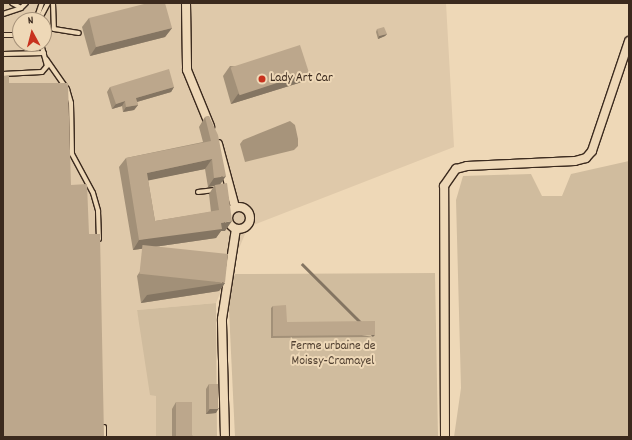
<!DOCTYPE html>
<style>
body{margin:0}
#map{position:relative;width:632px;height:440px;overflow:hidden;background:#eed8b7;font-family:Dekko,sans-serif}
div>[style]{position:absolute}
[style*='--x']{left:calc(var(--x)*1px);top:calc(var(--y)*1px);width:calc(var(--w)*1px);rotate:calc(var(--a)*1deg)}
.built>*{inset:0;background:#dfc9aa}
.green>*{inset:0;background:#d0bc9e}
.water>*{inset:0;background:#a7947b}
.roads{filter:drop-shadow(1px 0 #3b2a1e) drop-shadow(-1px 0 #3b2a1e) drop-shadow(0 1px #3b2a1e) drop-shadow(0 -1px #3b2a1e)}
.lane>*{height:4px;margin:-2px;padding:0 2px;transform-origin:2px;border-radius:2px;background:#eed8b7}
.street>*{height:8px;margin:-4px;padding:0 4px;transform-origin:4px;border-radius:4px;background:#eed8b7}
.street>.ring{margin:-4px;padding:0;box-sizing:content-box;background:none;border:8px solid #eed8b7;border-radius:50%}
.wall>*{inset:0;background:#a29078}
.shaded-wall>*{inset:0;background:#847562;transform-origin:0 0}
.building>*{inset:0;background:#bca78c;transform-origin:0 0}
.dots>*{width:11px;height:11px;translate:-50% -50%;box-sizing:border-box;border:2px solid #eed8b7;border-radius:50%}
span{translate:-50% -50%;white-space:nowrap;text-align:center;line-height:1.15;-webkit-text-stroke:4px #eed8b7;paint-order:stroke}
.poi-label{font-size:13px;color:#3b2a1e}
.left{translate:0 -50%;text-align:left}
.park-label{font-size:13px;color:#514031}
.frame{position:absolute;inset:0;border:4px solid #3b2a1e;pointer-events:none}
.north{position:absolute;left:12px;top:12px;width:40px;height:40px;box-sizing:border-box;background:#eed8b7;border:1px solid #a6927a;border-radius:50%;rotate:353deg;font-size:11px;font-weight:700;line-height:16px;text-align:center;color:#3b2a1e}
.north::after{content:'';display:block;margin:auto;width:14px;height:18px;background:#c8321e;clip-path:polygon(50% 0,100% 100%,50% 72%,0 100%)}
</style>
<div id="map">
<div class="built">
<div style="clip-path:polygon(evenodd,3px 3px,446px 3px,454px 147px,248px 227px,216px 303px,137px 310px,156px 396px,156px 437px,3px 437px,3px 3px,20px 20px,44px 20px,44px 44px,20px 44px,20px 20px)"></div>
</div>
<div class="green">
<div style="clip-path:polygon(629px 161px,629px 437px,454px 437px,461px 388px,456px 200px,463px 176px,531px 174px,542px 196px,562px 196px,571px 174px)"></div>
<div style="clip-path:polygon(435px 273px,438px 437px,235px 437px,228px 289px,235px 274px)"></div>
<div style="clip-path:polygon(216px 303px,217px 437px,156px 437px,156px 396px,150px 395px,137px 310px)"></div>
</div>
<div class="water">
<div style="clip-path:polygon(290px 121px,295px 125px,298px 139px,298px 146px,294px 150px,245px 162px,240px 144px,243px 140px)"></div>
</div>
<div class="roads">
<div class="lane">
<div style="--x:12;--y:3;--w:10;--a:29"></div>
<div style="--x:53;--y:3;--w:26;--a:88"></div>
<div style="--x:54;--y:29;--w:25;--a:9"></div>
<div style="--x:3;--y:14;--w:19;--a:-18"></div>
<div style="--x:21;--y:8;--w:7;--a:-45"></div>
<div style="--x:36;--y:20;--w:18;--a:-71"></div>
<div style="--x:39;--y:20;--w:19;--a:-62"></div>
<div style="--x:3;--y:35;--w:17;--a:0"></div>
<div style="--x:3;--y:54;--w:41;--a:-1.4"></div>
<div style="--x:46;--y:59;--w:37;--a:55"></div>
<div style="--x:67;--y:89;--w:15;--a:74"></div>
<div style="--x:71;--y:103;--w:51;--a:88.9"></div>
<div style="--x:72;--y:154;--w:44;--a:61.7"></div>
<div style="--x:93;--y:193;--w:19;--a:74"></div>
<div style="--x:98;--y:211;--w:28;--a:88"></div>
<div style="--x:3;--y:74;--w:39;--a:-3"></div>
<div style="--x:42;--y:72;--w:8;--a:-50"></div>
<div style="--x:47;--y:66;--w:23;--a:-105"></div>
<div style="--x:198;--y:192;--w:17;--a:-7"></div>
<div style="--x:104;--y:427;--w:10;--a:90"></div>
</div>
<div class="street">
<div style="--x:186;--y:3;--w:67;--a:89.1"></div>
<div style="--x:187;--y:70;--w:61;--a:67.7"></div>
<div style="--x:218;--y:144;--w:65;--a:74.9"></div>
<div class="ring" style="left:228px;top:207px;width:14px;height:14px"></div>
<div style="--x:225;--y:437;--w:118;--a:-91.5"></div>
<div style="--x:222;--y:319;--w:91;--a:-81.2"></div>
<div style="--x:445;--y:437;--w:251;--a:-90.2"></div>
<div style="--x:444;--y:186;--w:21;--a:-55"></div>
<div style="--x:456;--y:169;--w:11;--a:-15"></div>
<div style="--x:467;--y:166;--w:108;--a:-2.7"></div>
<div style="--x:575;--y:161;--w:11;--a:-15"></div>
<div style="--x:586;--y:158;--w:9;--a:-49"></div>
<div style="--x:592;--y:151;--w:116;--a:-71.4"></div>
</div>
</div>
<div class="wall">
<div style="clip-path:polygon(89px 18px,172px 28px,165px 37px,90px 56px,82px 27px)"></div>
<div style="clip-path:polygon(377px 29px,387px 34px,385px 36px,378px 39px,376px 32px)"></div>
<div style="clip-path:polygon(230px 66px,309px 73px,302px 82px,231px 104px,223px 76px)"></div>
<div style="clip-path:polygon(110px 87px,174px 87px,171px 92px,137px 102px,138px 105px,134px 110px,123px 112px,122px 106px,112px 109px,107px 92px)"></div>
<div style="clip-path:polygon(evenodd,209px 116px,220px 184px,225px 231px,221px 231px,216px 238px,133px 250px,119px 167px,126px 158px,203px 142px,199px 127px,205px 117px,209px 116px,205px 169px,208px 187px,214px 186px,209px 194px,211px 212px,155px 221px,148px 180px,205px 169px)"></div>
<div style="clip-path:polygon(143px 267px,225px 283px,219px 291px,141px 303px,137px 276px)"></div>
<div style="clip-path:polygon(273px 306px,287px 322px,373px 337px,271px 338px,271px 308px)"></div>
<div style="clip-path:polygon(209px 384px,216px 413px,206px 414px,206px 389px)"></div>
<div style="clip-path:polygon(176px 402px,193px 437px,172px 437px,172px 409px)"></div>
</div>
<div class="shaded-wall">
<div style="clip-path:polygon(172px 28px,165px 37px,90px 56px,96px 47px)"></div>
<div style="clip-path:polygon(387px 34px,385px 36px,378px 39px,379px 36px)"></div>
<div style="clip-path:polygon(309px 73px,302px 82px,231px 104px,238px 94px)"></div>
<div style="clip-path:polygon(174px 87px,171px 92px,133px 103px,136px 98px)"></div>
<div style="clip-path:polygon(125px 101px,122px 106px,112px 109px,116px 104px)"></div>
<div style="clip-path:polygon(138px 105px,134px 110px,123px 112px,126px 107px)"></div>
<div style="clip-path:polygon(212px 159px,205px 169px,141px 182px,147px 173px)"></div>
<div style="clip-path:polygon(226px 176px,219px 186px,215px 185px,214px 186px,208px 187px,214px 178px)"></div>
<div style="clip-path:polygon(232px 221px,225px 231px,221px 231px,216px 238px,133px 250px,139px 240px)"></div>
<div style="clip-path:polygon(225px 283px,219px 291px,141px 303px,147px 295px)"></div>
<div style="left:375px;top:335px;width:3px;height:102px;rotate:135deg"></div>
<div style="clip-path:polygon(219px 408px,216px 413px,206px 414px,210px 409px)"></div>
</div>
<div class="building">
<div style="clip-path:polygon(148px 3px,165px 3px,172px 28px,96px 47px,89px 18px)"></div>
<div style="clip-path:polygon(384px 27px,387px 34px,379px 36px,377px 29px)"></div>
<div style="left:300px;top:45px;width:29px;height:73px;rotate:72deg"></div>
<div style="clip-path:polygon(169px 69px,174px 87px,136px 98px,138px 105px,126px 107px,125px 101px,116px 104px,110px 87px)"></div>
<div style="clip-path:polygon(3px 76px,9px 76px,9px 83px,68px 83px,71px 185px,87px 184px,89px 234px,100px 234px,104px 437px,3px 437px)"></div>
<div style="clip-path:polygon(209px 116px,218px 135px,226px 176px,214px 178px,212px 159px,147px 173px,155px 221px,219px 210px,215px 185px,227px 183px,232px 221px,221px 223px,222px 229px,139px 240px,126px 158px,211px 141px,205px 117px)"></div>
<div style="left:228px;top:254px;width:29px;height:86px;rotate:96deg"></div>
<div style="clip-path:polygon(286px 305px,287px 322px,375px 321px,375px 335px,273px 336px,273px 306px)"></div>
<div style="left:209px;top:384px;width:9px;height:25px"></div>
<div style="left:176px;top:402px;width:16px;height:35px"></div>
</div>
<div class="dots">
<div style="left:262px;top:79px;background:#c8321e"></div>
</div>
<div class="poi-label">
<span class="left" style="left:270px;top:79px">Lady Art Car</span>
</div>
<div class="park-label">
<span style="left:333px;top:355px">Ferme urbaine de<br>Moissy-Cramayel</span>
</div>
<div class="frame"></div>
<div class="north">N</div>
</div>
